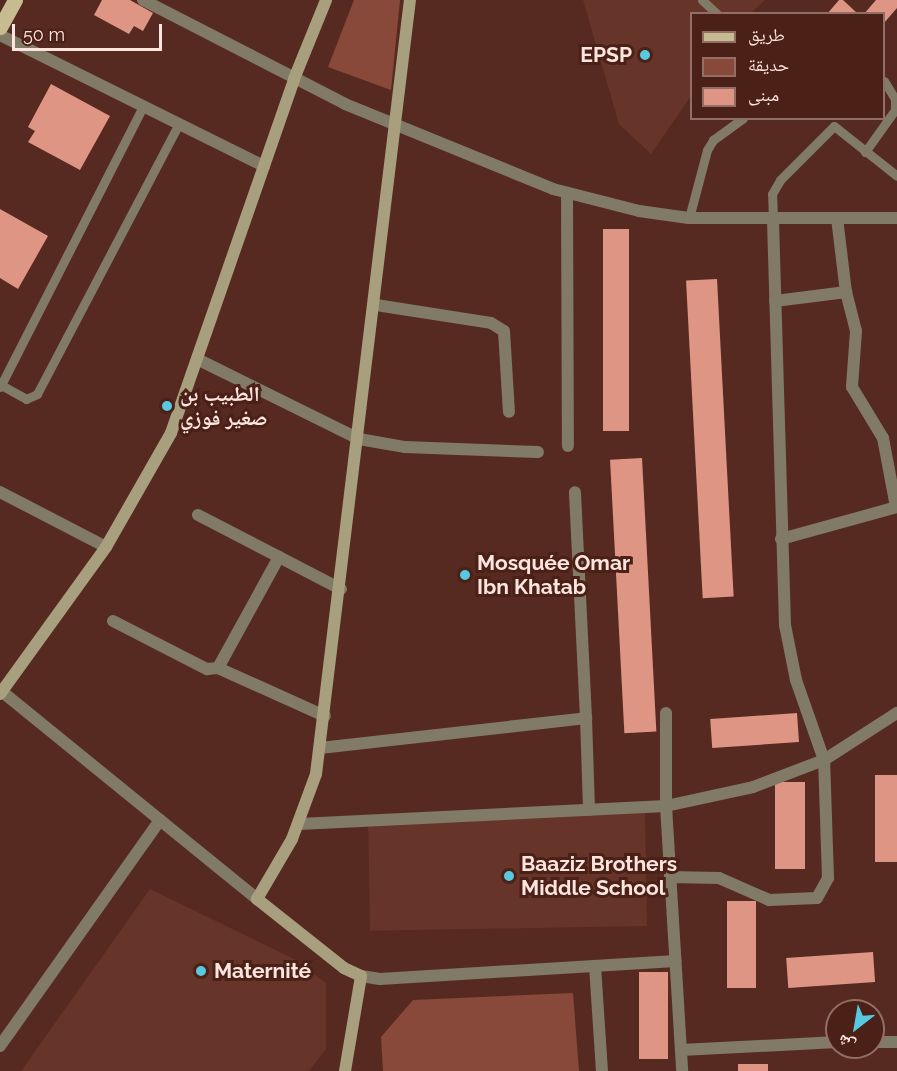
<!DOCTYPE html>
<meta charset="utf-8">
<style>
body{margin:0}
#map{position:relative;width:897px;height:1071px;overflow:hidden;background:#562a20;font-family:Raleway,"Noto Naskh Arabic",sans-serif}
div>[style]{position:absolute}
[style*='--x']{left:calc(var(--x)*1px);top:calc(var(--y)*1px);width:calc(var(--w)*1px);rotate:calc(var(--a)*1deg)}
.built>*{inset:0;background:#663429;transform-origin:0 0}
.green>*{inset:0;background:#89493a}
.building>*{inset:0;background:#df9584;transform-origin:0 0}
.service>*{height:9px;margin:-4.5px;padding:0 4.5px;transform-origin:4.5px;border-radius:4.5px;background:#807a66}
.minor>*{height:12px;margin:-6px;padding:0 6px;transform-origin:6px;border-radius:6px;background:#807a66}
.secondary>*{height:12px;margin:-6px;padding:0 6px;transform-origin:6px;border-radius:6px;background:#a89f7f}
.primary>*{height:15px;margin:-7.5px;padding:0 7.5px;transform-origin:7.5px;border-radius:7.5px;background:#c7bb91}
.dots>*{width:16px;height:16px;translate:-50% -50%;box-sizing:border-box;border:3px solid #4b2016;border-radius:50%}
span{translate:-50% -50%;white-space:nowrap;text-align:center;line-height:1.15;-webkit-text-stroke:6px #4b2016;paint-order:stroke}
.poi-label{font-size:21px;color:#fce5df;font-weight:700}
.right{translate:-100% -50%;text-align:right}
.left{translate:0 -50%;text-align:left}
.legend{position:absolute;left:690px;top:12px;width:195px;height:108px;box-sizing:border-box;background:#4b2016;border:2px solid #926f66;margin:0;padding:8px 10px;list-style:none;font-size:18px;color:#fce5df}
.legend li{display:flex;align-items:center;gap:12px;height:30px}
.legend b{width:30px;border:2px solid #926f66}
.north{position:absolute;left:825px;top:999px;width:60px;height:60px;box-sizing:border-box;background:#4b2016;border:2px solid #926f66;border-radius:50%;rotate:211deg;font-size:16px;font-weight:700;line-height:24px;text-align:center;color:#fce5df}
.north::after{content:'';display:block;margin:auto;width:21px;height:27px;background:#57c9e1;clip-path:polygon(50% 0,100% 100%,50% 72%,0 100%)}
.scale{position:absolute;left:12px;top:24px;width:150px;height:27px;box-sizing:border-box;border:3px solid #fce5df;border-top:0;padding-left:8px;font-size:18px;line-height:21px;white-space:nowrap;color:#fce5df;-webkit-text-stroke:4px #4b2016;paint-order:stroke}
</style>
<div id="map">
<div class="built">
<div style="clip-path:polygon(583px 0,765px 0,751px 13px,692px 14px,691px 96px,651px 154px,619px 124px)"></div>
<div style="left:645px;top:812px;width:114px;height:277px;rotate:89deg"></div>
<div style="clip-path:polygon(150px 889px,294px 959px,326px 983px,326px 1049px,309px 1071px,21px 1071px)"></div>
</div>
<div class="green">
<div style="clip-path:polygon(354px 0,400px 0,391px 90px,328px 67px)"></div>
<div style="clip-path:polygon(573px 993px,579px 1071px,383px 1071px,381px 1037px,413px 1000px)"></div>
</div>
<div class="building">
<div style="clip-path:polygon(102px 0,130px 0,153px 13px,143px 31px,134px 26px,129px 34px,94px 15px)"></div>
<div style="clip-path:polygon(839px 0,843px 0,858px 14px,827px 14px)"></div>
<div style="clip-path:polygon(876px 0,897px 0,897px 8px,884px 23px,884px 14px,864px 14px)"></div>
<div style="clip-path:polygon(51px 84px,110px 116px,80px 170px,28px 142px,35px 131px,28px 127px)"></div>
<div style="clip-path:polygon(0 209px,48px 236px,18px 289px,0 278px)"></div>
<div style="left:603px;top:229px;width:26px;height:202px"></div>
<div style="left:717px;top:279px;width:318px;height:31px;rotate:87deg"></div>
<div style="left:642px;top:458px;width:274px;height:32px;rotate:87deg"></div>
<div style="left:797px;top:713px;width:29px;height:87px;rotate:86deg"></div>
<div style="left:875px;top:775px;width:22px;height:87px"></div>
<div style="left:775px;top:782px;width:30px;height:87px"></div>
<div style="left:727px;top:901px;width:29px;height:87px"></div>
<div style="left:873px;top:952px;width:30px;height:87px;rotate:86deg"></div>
<div style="left:639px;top:972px;width:29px;height:87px"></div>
<div style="left:738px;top:1064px;width:30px;height:7px"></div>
</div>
<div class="service">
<div style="--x:702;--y:0;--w:21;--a:43"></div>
<div style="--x:865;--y:152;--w:52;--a:-54.5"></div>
<div style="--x:895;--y:110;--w:11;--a:-90"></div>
<div style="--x:895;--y:99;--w:21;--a:-121"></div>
<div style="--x:689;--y:218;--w:70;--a:-75.2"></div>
<div style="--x:707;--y:150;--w:12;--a:-59"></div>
<div style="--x:713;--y:140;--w:37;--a:-36"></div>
<div style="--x:773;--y:219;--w:25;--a:-92"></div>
<div style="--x:772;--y:194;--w:16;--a:-60"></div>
<div style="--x:780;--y:180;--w:76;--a:-45"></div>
<div style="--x:834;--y:126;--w:80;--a:38.4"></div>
<div style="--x:1;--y:385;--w:29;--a:29"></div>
<div style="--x:26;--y:399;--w:12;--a:-24"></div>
<div style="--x:37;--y:394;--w:305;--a:-62.3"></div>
<div style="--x:0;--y:387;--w:315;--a:-63"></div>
</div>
<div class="minor">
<div style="--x:143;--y:0;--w:227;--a:27.2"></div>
<div style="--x:345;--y:104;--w:225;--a:22.2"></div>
<div style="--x:553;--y:189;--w:89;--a:14.3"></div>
<div style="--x:639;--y:211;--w:50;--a:8"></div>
<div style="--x:689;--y:218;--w:208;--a:0"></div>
<div style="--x:0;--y:35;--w:295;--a:26.4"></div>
<div style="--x:567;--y:193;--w:253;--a:89.8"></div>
<div style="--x:837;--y:218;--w:75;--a:83.1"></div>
<div style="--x:846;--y:292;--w:40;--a:75.6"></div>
<div style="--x:856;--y:331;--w:56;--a:94.1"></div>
<div style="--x:852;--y:387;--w:60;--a:58.7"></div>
<div style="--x:883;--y:438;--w:70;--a:79.3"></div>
<div style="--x:775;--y:301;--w:72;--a:-7.2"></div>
<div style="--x:376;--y:305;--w:116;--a:8.9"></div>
<div style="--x:491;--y:323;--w:15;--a:32"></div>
<div style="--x:504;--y:331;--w:81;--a:86.5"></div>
<div style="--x:197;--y:359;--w:181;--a:26.3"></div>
<div style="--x:359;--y:439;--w:47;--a:9.9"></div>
<div style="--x:405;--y:447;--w:133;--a:2.2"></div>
<div style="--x:0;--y:492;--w:119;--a:27.4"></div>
<div style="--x:198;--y:515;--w:161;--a:27.4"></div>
<div style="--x:781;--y:539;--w:120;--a:-15.4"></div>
<div style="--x:113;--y:621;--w:106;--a:27.1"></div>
<div style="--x:207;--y:669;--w:11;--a:-5"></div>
<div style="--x:218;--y:668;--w:127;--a:-61.2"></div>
<div style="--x:218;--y:668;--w:117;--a:24.2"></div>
<div style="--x:0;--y:690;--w:331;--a:39.1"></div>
<div style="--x:666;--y:713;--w:93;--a:90"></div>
<div style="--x:666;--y:806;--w:265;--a:86.5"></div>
<div style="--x:586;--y:718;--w:92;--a:88.1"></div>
<div style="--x:320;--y:748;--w:268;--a:-6.4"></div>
<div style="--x:586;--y:718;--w:226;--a:-92.8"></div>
<div style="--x:299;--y:824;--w:367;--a:-2.8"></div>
<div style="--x:666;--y:806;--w:89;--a:-12.3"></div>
<div style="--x:753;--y:787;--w:76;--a:-20.8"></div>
<div style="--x:824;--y:760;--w:87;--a:-32.8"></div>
<div style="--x:670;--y:877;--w:49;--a:1.2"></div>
<div style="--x:719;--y:878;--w:55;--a:23.7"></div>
<div style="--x:769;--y:900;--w:48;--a:-2.4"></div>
<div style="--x:817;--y:898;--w:23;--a:-61"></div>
<div style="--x:828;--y:878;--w:118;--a:-91.9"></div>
<div style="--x:824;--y:760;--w:85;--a:-109.3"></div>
<div style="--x:796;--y:680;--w:56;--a:-101.3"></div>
<div style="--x:785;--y:625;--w:406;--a:-91.7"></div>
<div style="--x:595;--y:966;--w:105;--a:86.2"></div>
<div style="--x:361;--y:976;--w:19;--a:9"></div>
<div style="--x:380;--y:979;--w:296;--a:-3.5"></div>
<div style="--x:873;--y:1042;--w:24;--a:0"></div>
<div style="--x:0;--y:1046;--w:277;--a:-54.7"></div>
<div style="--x:681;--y:1050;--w:156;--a:-2.9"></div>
</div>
<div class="secondary">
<div style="--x:0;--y:694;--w:181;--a:-54.2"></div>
<div style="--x:106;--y:547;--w:131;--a:-60.3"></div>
<div style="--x:171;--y:433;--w:375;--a:-70.8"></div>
<div style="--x:294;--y:79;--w:85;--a:-67.9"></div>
<div style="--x:345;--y:1071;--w:96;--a:-80.4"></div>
<div style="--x:361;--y:976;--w:19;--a:-155"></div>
<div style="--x:344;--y:968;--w:111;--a:-141.6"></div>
<div style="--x:257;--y:899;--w:69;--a:-59.7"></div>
<div style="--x:292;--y:839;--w:69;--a:-69.7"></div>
<div style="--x:316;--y:774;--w:780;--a:-83.08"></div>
</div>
<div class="primary">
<div style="--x:0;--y:27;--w:31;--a:-61"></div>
</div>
<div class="dots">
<div style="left:645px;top:55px;background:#57c9e1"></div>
<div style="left:167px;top:406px;background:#57c9e1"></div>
<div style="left:465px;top:575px;background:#57c9e1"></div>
<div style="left:509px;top:876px;background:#57c9e1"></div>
<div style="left:201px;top:971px;background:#57c9e1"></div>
</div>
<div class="poi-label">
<span class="right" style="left:632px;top:55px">EPSP</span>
<span class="left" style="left:180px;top:406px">الطبيب بن<br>صغير فوزي</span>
<span class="left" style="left:477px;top:575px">Mosquée Omar<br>Ibn Khatab</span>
<span class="left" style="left:521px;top:876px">Baaziz Brothers<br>Middle School</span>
<span class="left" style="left:214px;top:971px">Maternité</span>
</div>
<ul class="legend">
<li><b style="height:8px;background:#c7bb91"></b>طريق</li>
<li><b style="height:16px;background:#89493a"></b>حديقة</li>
<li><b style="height:16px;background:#df9584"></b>مبنى</li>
</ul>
<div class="north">ش</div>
<div class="scale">50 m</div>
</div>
